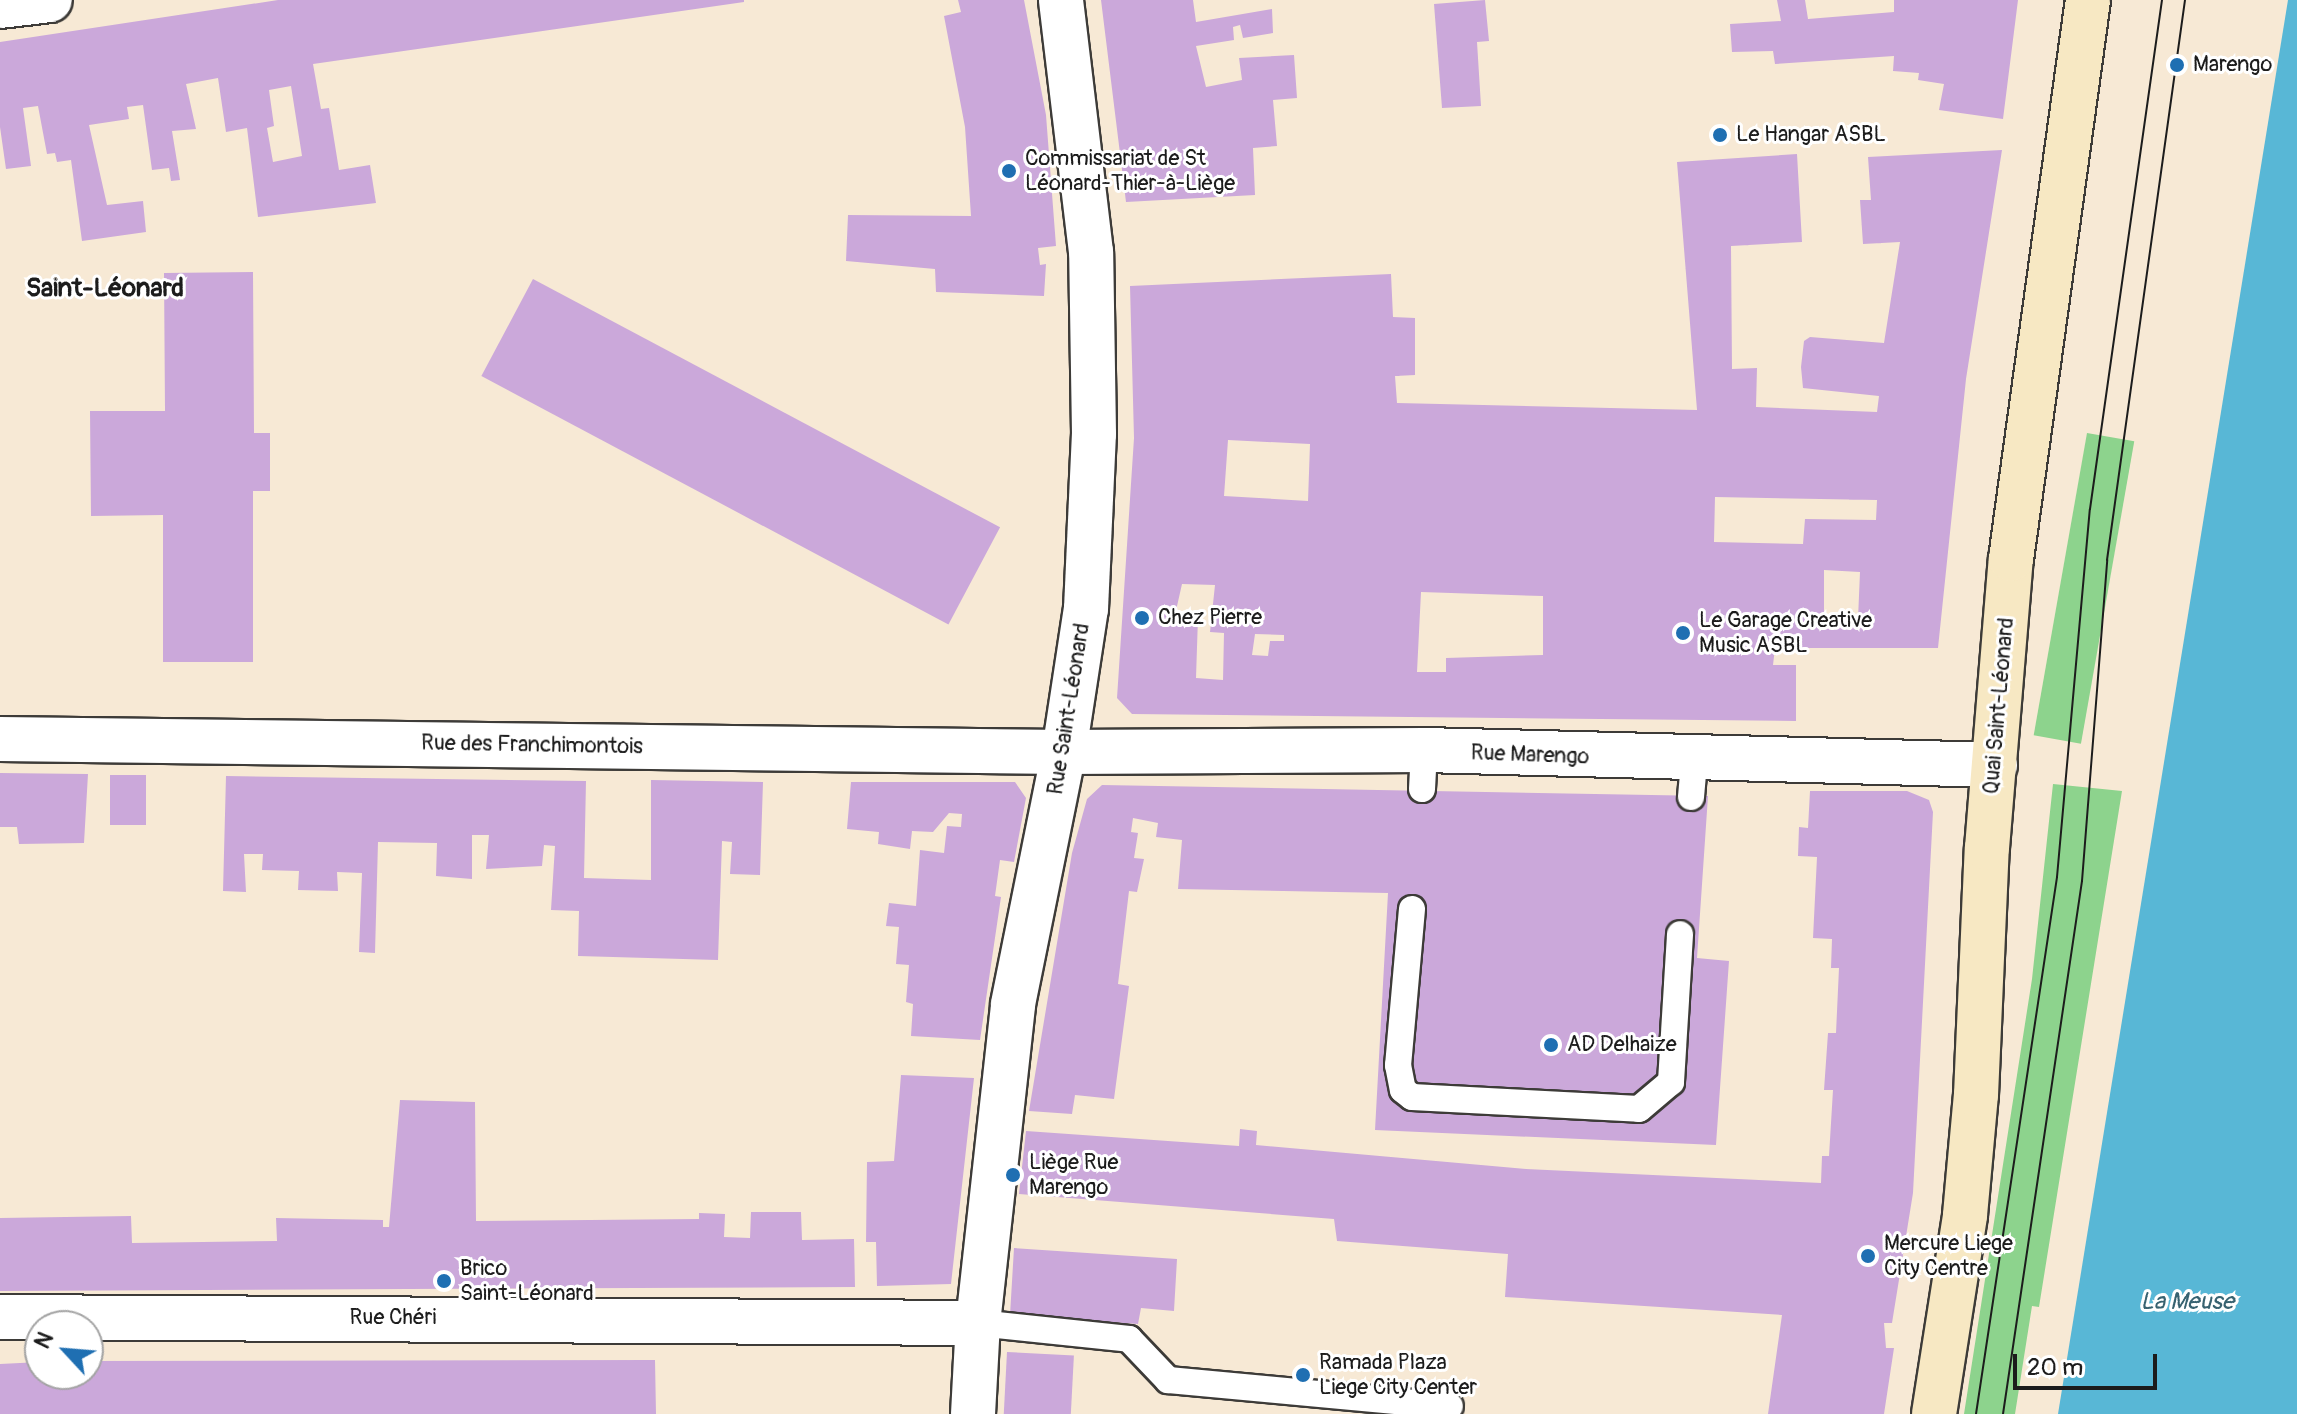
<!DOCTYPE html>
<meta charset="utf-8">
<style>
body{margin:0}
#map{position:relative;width:2297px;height:1414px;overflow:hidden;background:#f7e9d5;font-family:Pangolin,sans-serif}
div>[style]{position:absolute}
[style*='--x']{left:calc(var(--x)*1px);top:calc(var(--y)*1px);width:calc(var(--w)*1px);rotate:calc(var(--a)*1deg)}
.green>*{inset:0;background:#8dd38d;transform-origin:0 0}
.water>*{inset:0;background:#58b7d6}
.building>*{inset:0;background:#cba8da;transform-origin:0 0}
.roads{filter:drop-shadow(2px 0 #3d3b38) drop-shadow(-2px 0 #3d3b38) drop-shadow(0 2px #3d3b38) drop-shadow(0 -2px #3d3b38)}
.lane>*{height:26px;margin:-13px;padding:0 13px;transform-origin:13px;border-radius:13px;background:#fff}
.street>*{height:44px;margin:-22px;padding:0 22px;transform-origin:22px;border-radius:22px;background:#fff}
.secondary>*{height:44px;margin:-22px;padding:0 22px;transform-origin:22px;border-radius:22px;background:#f7e8c3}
.tram>*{height:2px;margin:-1px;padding:0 1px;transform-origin:1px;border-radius:1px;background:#1c1c1c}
.dots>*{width:22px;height:22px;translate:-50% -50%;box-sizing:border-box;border:4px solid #fff;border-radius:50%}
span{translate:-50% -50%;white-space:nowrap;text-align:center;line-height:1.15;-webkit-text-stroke:6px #fff;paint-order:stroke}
.poi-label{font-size:22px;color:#1c1c1c}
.left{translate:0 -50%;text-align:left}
.street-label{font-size:22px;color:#1c1c1c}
.water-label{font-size:24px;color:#376270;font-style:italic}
.quarter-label{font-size:26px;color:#1c1c1c;font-weight:700}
.north{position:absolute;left:24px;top:1310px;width:80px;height:80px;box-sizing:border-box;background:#fff;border:2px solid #a4a4a4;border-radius:50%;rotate:296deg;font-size:22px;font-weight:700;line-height:32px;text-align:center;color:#1c1c1c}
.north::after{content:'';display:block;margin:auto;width:28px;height:36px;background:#1f6fb2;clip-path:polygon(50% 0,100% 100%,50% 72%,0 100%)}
.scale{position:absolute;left:2013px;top:1354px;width:144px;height:36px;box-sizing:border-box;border:4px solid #1c1c1c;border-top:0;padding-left:10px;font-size:24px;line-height:28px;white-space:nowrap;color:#1c1c1c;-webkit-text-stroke:6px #fff;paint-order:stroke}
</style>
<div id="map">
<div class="green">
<div style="left:2087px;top:433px;width:48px;height:307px;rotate:10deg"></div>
<div style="clip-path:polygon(2053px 784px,2122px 791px,2039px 1307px,2032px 1306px,2015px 1414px,1964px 1414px,2032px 979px)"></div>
</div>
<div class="water">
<div style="clip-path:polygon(2288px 0,2297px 0,2297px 1414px,2058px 1414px)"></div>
</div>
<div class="building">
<div style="clip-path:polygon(evenodd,278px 0,744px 0,744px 2px,313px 64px,321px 109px,329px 108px,339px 170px,370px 165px,376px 203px,258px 217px,247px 128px,226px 132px,218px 78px,186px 84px,196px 129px,172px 131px,180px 180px,171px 181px,169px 168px,152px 170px,143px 105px,127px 107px,129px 119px,89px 125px,107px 205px,143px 201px,146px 232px,82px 241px,71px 160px,57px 162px,55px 153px,47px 154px,38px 106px,23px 108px,31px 166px,6px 169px,0 127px,0 42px,278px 0,291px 86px,302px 156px,273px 162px,267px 128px,274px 126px,269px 90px,291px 86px)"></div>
<div style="clip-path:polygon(958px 0,1024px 0,1046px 115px,1056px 246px,1038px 248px,1040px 265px,1046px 264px,1044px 296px,936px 292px,935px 269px,846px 261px,848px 215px,971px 216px,965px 127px,944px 16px,961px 12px)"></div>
<div style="clip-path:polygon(1101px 0,1193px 0,1196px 22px,1272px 9px,1273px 33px,1243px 38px,1240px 25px,1233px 27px,1234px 40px,1196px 46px,1206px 87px,1242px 80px,1239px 58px,1294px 55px,1297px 98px,1273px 100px,1277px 146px,1253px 148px,1255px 195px,1126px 202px)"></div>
<div style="clip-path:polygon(1485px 0,1489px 41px,1477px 42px,1481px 106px,1442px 108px,1434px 4px)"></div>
<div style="clip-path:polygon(1777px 0,1805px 0,1808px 19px,1894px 12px,1894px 0,2018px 0,2003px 119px,1939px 110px,1944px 84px,1918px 80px,1919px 73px,1893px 71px,1894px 56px,1775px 64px,1773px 51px,1732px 52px,1730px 24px,1781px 21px)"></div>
<div style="clip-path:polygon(evenodd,2002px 150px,1966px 379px,1938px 648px,1775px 648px,1773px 665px,1796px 665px,1796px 721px,1132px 714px,1117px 698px,1134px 438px,1130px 286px,1391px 274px,1393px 317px,1415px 318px,1415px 375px,1395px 376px,1397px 403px,1697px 410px,1677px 162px,1797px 154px,1802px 242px,1731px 246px,1732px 369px,1757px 368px,1756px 407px,1877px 412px,1879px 396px,1803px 388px,1801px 367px,1804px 341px,1810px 337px,1884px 343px,1900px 242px,1863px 244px,1860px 200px,1871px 200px,1868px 157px,2002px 150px,1228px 440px,1310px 444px,1308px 501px,1224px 496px,1228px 440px,2002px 150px,1715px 497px,1877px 500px,1876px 520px,1805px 519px,1803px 544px,1714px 542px,1715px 497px,2002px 150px,1824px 570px,1860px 572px,1858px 619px,1824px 618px,1824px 570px,2002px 150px,1182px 584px,1215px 585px,1210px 632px,1224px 633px,1223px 680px,1196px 678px,1198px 617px,1175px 615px,1182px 584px,2002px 150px,1421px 592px,1543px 596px,1543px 655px,1446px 658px,1446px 672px,1417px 672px,1421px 592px,2002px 150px,1255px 634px,1284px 635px,1284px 641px,1270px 641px,1268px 656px,1252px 655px,1255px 634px)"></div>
<div style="clip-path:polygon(253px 272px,254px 433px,270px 433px,270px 491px,253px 491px,253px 662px,163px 662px,163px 515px,91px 516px,90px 411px,165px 411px,164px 273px)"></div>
<div style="left:533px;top:279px;width:529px;height:110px;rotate:28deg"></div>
<div style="clip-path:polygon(0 773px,88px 774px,84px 843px,19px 844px,17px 827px,0 827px)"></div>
<div style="left:110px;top:775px;width:36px;height:50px"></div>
<div style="clip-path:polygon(226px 776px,586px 781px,584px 878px,651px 880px,651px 780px,763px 782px,760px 875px,730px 874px,732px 842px,722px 841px,718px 960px,578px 956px,579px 911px,551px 910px,555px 846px,544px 845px,542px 866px,486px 869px,489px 835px,472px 835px,472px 879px,436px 876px,437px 843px,378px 842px,375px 953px,359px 952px,362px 873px,337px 872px,338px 891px,298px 890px,299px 871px,262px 870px,263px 854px,244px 854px,246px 892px,223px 891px)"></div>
<div style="clip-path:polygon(851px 782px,1015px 782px,1026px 798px,1014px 862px,1000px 860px,995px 896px,1001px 897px,980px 1040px,911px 1036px,913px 1004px,906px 1002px,909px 965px,896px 964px,899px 927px,886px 926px,889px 903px,916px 906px,920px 850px,944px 853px,947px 826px,961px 827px,962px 814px,949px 813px,933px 832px,912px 831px,910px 849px,878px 844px,879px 832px,847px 829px)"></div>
<div style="clip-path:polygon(1102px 785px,1708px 796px,1697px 958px,1729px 961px,1716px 1145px,1375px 1130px,1388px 893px,1178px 889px,1182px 840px,1156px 837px,1158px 823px,1133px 818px,1131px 832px,1138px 833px,1134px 858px,1144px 859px,1137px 892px,1129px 891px,1118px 984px,1129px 986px,1114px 1099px,1075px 1095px,1072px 1114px,1029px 1111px,1072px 853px,1087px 799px)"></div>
<div style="clip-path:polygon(1810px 791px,1907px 791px,1929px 800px,1933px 812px,1913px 1193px,1892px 1323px,1884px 1323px,1886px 1348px,1894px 1348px,1884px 1414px,1768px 1414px,1782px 1315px,1505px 1297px,1508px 1254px,1337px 1241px,1334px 1219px,1019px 1194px,1026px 1131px,1239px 1146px,1240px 1129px,1257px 1131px,1256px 1145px,1526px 1169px,1821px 1183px,1822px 1156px,1829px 1156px,1833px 1090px,1824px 1090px,1828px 1033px,1836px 1033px,1839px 968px,1831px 968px,1832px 939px,1813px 938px,1817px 857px,1798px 856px,1799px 827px,1808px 828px)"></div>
<div style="clip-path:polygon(901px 1075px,974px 1078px,951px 1284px,877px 1286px,876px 1242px,866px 1242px,867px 1162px,894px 1161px)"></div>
<div style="clip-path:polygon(400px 1100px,475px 1102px,476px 1221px,699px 1219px,699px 1213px,725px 1214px,724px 1237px,750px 1238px,751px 1212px,801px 1212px,802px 1240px,854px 1239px,855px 1287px,0 1291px,0 1218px,131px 1216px,132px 1243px,277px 1241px,276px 1218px,383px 1220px,383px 1227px,389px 1227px)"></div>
<div style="clip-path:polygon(1014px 1248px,1177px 1259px,1174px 1311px,1141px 1308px,1138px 1324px,1010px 1315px)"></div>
<div style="left:1007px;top:1352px;width:67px;height:62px;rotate:3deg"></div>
<div style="clip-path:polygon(655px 1360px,656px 1414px,0 1414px,0 1364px,40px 1362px,40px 1374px,88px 1374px,88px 1361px)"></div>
</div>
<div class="roads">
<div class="lane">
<div style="--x:1422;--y:789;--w:39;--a:-87"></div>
<div style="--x:1691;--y:797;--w:36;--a:-85"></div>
<div style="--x:1412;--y:909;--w:157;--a:95.1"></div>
<div style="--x:1398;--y:1065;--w:25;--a:79"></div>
<div style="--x:1403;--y:1090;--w:11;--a:38"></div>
<div style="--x:1412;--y:1097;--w:227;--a:3"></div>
<div style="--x:1639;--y:1109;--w:42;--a:-40.2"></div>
<div style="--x:1671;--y:1082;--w:148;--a:-86.5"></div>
<div style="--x:978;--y:1323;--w:152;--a:6"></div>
<div style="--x:1129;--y:1339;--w:57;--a:46.4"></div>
<div style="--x:1168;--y:1380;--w:283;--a:5.3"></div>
</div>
<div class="street">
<div style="--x:0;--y:6;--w:50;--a:-6.8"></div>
<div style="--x:0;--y:739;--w:1064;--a:0.7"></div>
<div style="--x:1064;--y:752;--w:360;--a:-0.3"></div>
<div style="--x:1424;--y:750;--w:571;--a:1.5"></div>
<div style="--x:0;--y:1317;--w:978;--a:0.35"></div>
<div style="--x:973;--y:1414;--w:91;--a:-86.9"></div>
<div style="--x:978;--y:1323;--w:321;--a:-83.7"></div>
<div style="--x:1013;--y:1004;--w:257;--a:-78.6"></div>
<div style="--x:1064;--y:752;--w:145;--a:-81.3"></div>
<div style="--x:1086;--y:609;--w:175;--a:-87.4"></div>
<div style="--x:1094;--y:434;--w:182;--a:-90.9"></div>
<div style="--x:1091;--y:252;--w:254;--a:-96.8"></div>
</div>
<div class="secondary">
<div style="--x:1934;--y:1414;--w:201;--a:-81.1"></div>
<div style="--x:1965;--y:1215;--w:121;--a:-84.8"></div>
<div style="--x:1976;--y:1095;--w:247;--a:-87.5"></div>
<div style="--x:1987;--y:848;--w:290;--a:-85.3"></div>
<div style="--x:2011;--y:559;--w:564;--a:-82.16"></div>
</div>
</div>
<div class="tram">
<div style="--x:1976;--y:1414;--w:543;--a:-81.42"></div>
<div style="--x:2057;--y:877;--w:369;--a:-84.9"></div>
<div style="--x:2090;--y:509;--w:514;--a:-81.95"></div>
<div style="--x:2003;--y:1414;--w:539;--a:-81.57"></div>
<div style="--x:2082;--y:881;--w:322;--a:-85.5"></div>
<div style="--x:2107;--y:560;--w:565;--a:-82.07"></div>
</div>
<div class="dots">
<div style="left:2177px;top:65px;background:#1f6fb2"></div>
<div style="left:1720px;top:135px;background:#1f6fb2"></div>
<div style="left:1009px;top:171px;background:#1f6fb2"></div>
<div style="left:1142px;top:618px;background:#1f6fb2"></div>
<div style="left:1683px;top:633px;background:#1f6fb2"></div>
<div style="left:1551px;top:1045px;background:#1f6fb2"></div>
<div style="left:1013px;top:1175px;background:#1f6fb2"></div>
<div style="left:1868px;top:1256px;background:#1f6fb2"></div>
<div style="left:444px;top:1281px;background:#1f6fb2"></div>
<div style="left:1303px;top:1375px;background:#1f6fb2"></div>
</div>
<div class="poi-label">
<span class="left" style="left:2193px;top:65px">Marengo</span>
<span class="left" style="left:1736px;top:135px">Le Hangar ASBL</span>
<span class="left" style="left:1025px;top:171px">Commissariat de St<br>Léonard-Thier-à-Liège</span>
<span class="left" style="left:1158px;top:618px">Chez Pierre</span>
<span class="left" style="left:1699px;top:633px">Le Garage Creative<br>Music ASBL</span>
<span class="left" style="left:1567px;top:1045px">AD Delhaize</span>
<span class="left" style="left:1029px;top:1175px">Liège Rue<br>Marengo</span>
<span class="left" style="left:1884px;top:1256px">Mercure Liege<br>City Centre</span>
<span class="left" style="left:460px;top:1281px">Brico<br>Saint-Léonard</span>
<span class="left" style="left:1319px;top:1375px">Ramada Plaza<br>Liege City Center</span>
</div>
<div class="street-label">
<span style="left:1999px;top:706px;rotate:-85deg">Quai Saint-Léonard</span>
<span style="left:1069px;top:709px;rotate:-81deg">Rue Saint-Léonard</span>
<span style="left:532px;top:745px;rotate:1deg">Rue des Franchimontois</span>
<span style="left:1530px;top:755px;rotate:2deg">Rue Marengo</span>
<span style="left:393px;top:1318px">Rue Chéri</span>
</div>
<div class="water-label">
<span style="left:2187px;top:1302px">La Meuse</span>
</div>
<div class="quarter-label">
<span style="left:105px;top:289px">Saint-Léonard</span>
</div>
<div class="north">N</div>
<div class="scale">20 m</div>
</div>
